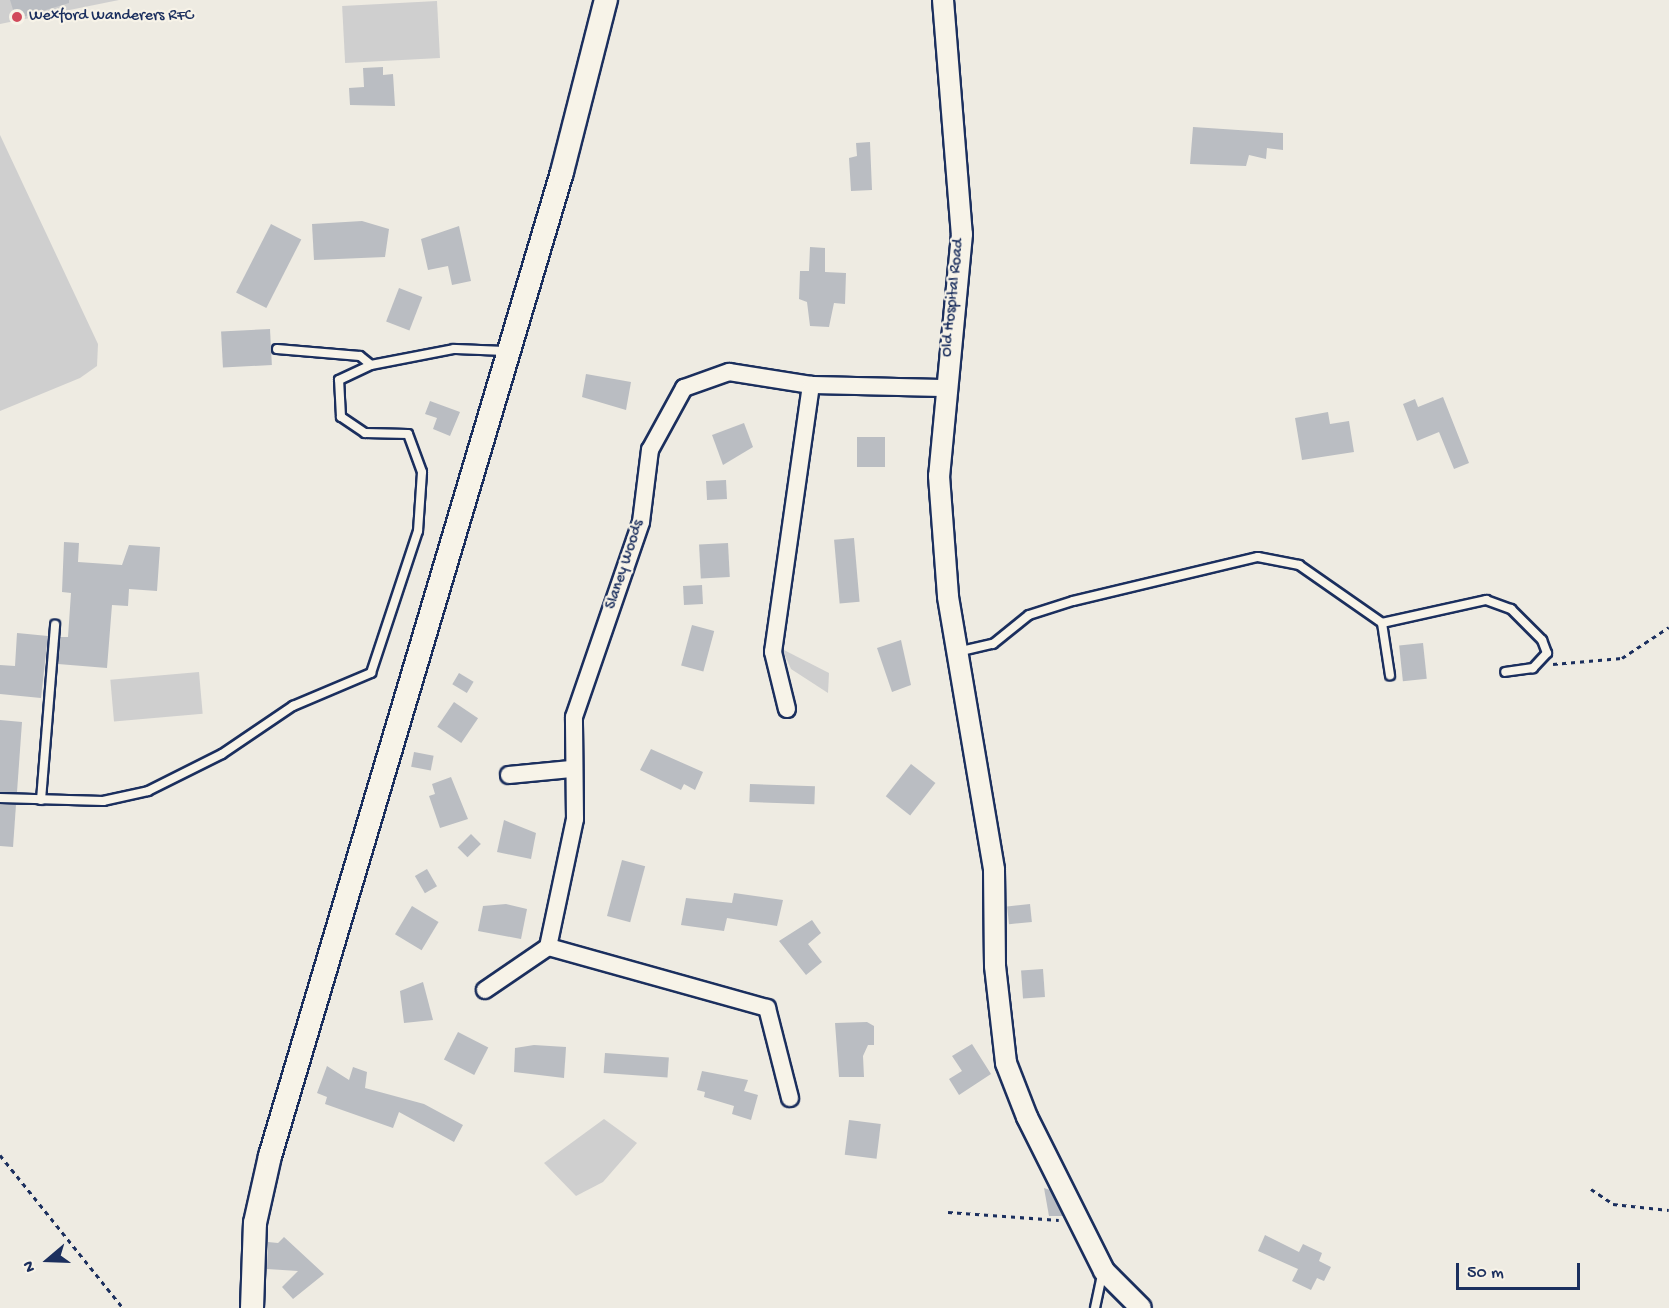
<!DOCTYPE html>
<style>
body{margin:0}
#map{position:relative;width:1669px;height:1308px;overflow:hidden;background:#eeebe2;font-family:"Gochi Hand",sans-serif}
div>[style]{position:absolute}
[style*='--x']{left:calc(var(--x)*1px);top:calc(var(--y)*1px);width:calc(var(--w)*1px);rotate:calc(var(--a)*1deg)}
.green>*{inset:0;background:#cfcfcf;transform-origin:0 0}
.building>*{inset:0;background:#babdc2;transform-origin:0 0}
.path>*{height:3px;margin-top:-1.5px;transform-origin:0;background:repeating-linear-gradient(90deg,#1b2f5e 0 4.5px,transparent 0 9px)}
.roads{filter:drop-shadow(2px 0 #1b2f5e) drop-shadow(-2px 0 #1b2f5e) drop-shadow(0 2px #1b2f5e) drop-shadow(0 -2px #1b2f5e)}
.service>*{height:8px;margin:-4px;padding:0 4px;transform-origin:4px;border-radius:4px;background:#f7f3e8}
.minor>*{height:16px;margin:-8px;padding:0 8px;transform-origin:8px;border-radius:8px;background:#f7f3e8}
.tertiary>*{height:20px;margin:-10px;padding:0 10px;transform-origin:10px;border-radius:10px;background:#f7f3e8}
.secondary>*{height:22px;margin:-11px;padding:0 11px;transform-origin:11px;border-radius:11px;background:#f7f3e8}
.dots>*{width:16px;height:16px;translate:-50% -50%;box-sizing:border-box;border:3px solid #f7f3e8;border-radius:50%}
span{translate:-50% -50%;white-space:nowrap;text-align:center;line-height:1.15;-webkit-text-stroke:4.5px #f7f3e8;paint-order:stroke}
.poi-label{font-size:16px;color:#1b2f5e}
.left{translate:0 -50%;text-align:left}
.street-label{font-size:16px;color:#1b2f5e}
.north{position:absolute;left:18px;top:1230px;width:60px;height:60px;-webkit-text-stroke:4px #f7f3e8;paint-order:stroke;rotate:251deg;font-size:16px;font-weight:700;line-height:24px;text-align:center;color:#1b2f5e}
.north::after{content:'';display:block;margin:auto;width:21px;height:27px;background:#1b2f5e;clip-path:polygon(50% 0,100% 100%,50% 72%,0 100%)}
.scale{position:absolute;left:1456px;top:1263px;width:124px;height:27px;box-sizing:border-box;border:3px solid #1b2f5e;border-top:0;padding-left:8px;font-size:18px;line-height:21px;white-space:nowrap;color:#1b2f5e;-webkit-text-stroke:4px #f7f3e8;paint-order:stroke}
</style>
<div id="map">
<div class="green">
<div style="clip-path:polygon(0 0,119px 0,0 24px)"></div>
<div style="left:437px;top:1px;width:57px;height:95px;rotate:87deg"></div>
<div style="clip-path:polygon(0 135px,98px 344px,97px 366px,80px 378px,0 411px)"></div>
<div style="clip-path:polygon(782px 649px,829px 673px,828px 693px,791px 669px)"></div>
<div style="left:199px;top:672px;width:42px;height:89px;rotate:85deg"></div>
<div style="clip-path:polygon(604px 1119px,637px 1143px,603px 1182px,576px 1196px,544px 1163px)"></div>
</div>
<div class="building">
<div style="clip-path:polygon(10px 0,69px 0,69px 3px,16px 19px)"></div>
<div style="clip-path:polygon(383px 67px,383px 75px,393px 74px,395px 106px,350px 105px,349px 88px,364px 87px,363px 68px)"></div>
<div style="clip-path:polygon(1193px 127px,1283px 133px,1283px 150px,1267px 148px,1266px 159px,1249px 155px,1246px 166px,1190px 164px)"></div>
<div style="clip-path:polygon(870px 142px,872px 190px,851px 191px,849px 158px,857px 156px,856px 143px)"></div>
<div style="clip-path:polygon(362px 221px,389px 229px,385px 257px,314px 260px,312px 224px)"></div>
<div style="left:271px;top:224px;width:34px;height:77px;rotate:27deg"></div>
<div style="clip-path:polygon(459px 226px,471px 281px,452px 285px,448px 266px,428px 270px,421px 239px)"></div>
<div style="clip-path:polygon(810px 247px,825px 248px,825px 272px,846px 273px,845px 304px,834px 303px,829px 327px,810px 326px,807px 302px,799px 299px,800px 271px,809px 271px)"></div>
<div style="left:399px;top:288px;width:25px;height:36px;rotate:21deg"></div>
<div style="left:270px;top:329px;width:36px;height:49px;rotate:87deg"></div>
<div style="clip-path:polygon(586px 374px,631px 382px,626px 410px,582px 397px)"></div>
<div style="clip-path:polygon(1443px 397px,1469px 463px,1454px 469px,1439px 432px,1417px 441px,1403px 404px,1415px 399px,1418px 407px)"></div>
<div style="clip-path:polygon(430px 401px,460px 412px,450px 436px,433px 429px,437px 418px,425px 414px)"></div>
<div style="clip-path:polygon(1328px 412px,1330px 424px,1349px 421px,1354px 452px,1302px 460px,1295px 418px)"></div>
<div style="clip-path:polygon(744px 423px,753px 447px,723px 465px,712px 435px)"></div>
<div style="left:857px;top:437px;width:28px;height:30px"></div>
<div style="left:726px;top:480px;width:19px;height:20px;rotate:87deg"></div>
<div style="left:854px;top:538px;width:64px;height:20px;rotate:85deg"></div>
<div style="clip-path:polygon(64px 542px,79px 543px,78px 562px,122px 565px,129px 545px,160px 547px,157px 591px,129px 589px,128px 606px,112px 605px,107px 668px,58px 664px,60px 637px,68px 637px,71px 593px,62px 592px)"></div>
<div style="left:728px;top:543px;width:34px;height:29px;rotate:87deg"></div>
<div style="left:702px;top:585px;width:19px;height:19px;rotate:87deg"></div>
<div style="left:692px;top:625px;width:23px;height:42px;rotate:15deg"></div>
<div style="clip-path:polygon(17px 633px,48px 636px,41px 698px,0 694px,0 665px,15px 666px)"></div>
<div style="clip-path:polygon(901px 640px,911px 685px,892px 692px,877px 648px)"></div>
<div style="left:1423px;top:643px;width:36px;height:24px;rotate:84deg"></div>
<div style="left:459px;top:673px;width:17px;height:13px;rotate:31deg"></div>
<div style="left:454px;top:702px;width:29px;height:30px;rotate:34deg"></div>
<div style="clip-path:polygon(0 720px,22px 722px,17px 792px,0 792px)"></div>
<div style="clip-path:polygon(651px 749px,703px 772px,695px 790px,684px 784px,681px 790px,640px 770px)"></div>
<div style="left:414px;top:752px;width:20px;height:15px;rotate:11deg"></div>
<div style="left:911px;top:764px;width:31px;height:41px;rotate:38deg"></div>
<div style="clip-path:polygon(451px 777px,468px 819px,440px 828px,429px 796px,435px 794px,432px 784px)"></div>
<div style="left:750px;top:784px;width:65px;height:18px;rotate:2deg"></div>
<div style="left:0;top:804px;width:16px;height:42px;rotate:4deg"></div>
<div style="clip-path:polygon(504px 820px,536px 833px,531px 859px,497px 852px)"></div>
<div style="left:471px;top:834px;width:14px;height:19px;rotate:45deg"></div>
<div style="left:622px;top:860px;width:24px;height:58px;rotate:15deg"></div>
<div style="left:427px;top:869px;width:20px;height:14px;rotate:60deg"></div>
<div style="clip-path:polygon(734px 893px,783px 900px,777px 926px,727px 918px,724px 931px,681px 925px,686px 898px,732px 903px)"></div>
<div style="clip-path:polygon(506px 904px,527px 909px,521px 939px,478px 931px,483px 906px)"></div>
<div style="left:1030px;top:904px;width:18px;height:23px;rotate:84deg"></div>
<div style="left:412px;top:906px;width:31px;height:33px;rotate:31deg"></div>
<div style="clip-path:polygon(812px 920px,821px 933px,808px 944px,822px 962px,806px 975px,779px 941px)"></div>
<div style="left:1043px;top:969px;width:28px;height:22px;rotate:86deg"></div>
<div style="clip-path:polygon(423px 982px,433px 1020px,404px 1023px,400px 991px)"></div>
<div style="clip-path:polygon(867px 1022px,874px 1026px,874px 1045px,868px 1045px,863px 1056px,864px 1077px,839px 1077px,835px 1023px)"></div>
<div style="left:458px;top:1032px;width:34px;height:31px;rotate:27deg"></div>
<div style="clip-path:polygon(972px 1044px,991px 1074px,959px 1095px,949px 1079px,962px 1071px,952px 1056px)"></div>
<div style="clip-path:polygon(534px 1045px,566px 1047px,564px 1078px,514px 1072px,515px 1048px)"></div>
<div style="left:605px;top:1053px;width:64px;height:20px;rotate:4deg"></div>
<div style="clip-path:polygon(327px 1066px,349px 1080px,353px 1067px,367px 1072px,365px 1088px,424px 1104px,463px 1125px,454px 1142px,399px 1112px,393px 1128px,325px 1104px,327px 1097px,317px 1093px)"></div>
<div style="clip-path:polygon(702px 1071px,748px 1080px,744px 1091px,758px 1095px,751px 1120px,732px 1114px,734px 1106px,704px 1097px,705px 1092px,697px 1090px)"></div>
<div style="left:849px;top:1120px;width:32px;height:35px;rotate:7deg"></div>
<div style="clip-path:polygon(1044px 1188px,1050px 1190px,1063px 1216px,1049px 1216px)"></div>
<div style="clip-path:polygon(1265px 1235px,1299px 1252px,1303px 1244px,1322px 1253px,1319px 1261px,1331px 1267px,1324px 1281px,1317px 1278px,1311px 1290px,1292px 1281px,1298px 1269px,1258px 1251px)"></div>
<div style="clip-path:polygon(284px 1237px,324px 1274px,293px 1299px,282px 1287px,298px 1271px,267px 1269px,268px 1242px,278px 1243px)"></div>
</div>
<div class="path">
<div style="--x:1553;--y:664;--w:69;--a:-5"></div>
<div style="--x:1622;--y:658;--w:56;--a:-33.4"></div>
<div style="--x:0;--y:1155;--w:196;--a:51.2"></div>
<div style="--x:1591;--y:1189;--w:27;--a:34"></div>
<div style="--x:1613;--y:1204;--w:56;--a:6.1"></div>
<div style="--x:948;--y:1212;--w:111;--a:4.1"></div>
</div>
<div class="roads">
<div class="service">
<div style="--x:277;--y:349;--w:83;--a:4.8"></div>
<div style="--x:360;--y:356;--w:14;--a:39"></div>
<div style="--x:1382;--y:623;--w:107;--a:-12.5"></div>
<div style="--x:1486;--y:600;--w:27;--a:20"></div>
<div style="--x:1511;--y:609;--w:44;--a:45"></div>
<div style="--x:1542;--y:640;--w:14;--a:69"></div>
<div style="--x:1547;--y:653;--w:21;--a:133"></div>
<div style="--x:1533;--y:668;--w:28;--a:172"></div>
<div style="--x:957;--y:652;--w:37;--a:-13"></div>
<div style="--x:993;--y:644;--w:46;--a:-38.9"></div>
<div style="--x:1029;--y:615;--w:46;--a:-17.7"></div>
<div style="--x:1073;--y:601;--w:190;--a:-13.4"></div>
<div style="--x:1258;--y:557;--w:42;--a:11"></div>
<div style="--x:1299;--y:565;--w:101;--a:34.9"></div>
<div style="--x:1382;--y:623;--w:53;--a:81.3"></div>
<div style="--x:0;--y:798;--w:103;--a:1.7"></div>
<div style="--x:103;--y:801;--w:46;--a:-12.5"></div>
<div style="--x:148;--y:791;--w:83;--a:-26.6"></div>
<div style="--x:222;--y:754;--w:86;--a:-34.1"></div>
<div style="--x:293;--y:706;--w:85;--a:-22.9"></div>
<div style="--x:371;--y:673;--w:150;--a:-71.7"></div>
<div style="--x:418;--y:531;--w:59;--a:-86.1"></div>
<div style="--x:422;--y:472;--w:40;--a:-110.2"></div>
<div style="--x:408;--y:434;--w:43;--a:-178.7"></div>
<div style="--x:365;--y:433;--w:29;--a:-146"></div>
<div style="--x:341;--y:417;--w:37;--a:-93"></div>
<div style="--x:339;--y:380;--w:35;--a:-25"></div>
<div style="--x:371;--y:365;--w:85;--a:-10.9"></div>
<div style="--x:454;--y:349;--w:53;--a:2.2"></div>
<div style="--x:41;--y:800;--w:176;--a:-85.4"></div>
<div style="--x:1095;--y:1308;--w:38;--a:-78"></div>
</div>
<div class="minor">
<div style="--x:787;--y:709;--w:59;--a:-103.8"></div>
<div style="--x:773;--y:652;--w:270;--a:-81.9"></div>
<div style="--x:509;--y:775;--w:62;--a:-5.5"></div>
<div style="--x:485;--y:990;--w:76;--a:-34.3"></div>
<div style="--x:790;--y:1098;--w:93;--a:-104.3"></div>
<div style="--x:767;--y:1008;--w:227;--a:-164.4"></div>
<div style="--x:548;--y:947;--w:131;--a:-78.1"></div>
<div style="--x:575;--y:819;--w:102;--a:-90.6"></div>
<div style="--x:574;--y:717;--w:206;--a:-71"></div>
<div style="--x:641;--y:522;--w:73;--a:-82.9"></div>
<div style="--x:650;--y:450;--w:71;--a:-61.3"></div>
<div style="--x:684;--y:388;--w:48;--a:-19.6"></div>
<div style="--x:729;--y:372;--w:83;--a:9"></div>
<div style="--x:811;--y:385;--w:133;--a:1.3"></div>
</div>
<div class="tertiary">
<div style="--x:943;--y:0;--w:235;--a:85.4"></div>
<div style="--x:962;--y:234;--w:243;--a:95.4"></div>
<div style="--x:939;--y:476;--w:121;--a:85.7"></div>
<div style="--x:948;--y:597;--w:277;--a:80.4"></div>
<div style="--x:994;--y:870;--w:96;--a:89.4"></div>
<div style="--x:995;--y:966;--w:98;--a:83.5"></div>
<div style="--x:1006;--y:1063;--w:58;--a:68.7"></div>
<div style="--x:1027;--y:1117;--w:172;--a:63.4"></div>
<div style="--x:1104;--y:1271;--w:52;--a:45"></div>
</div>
<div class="secondary">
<div style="--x:252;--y:1308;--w:85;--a:-88"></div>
<div style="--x:255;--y:1223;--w:69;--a:-77.4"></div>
<div style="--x:270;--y:1156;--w:1026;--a:-73.47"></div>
<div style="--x:562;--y:172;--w:178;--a:-75.7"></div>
</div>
</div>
<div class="dots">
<div style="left:17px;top:17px;background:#d1495b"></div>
</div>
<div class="poi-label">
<span class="left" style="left:29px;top:17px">Wexford Wanderers RFC</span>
</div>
<div class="street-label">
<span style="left:954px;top:298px;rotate:-84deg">Old Hospital Road</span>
<span style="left:626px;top:565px;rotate:-72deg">Slaney Woods</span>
</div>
<div class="north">N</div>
<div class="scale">50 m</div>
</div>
